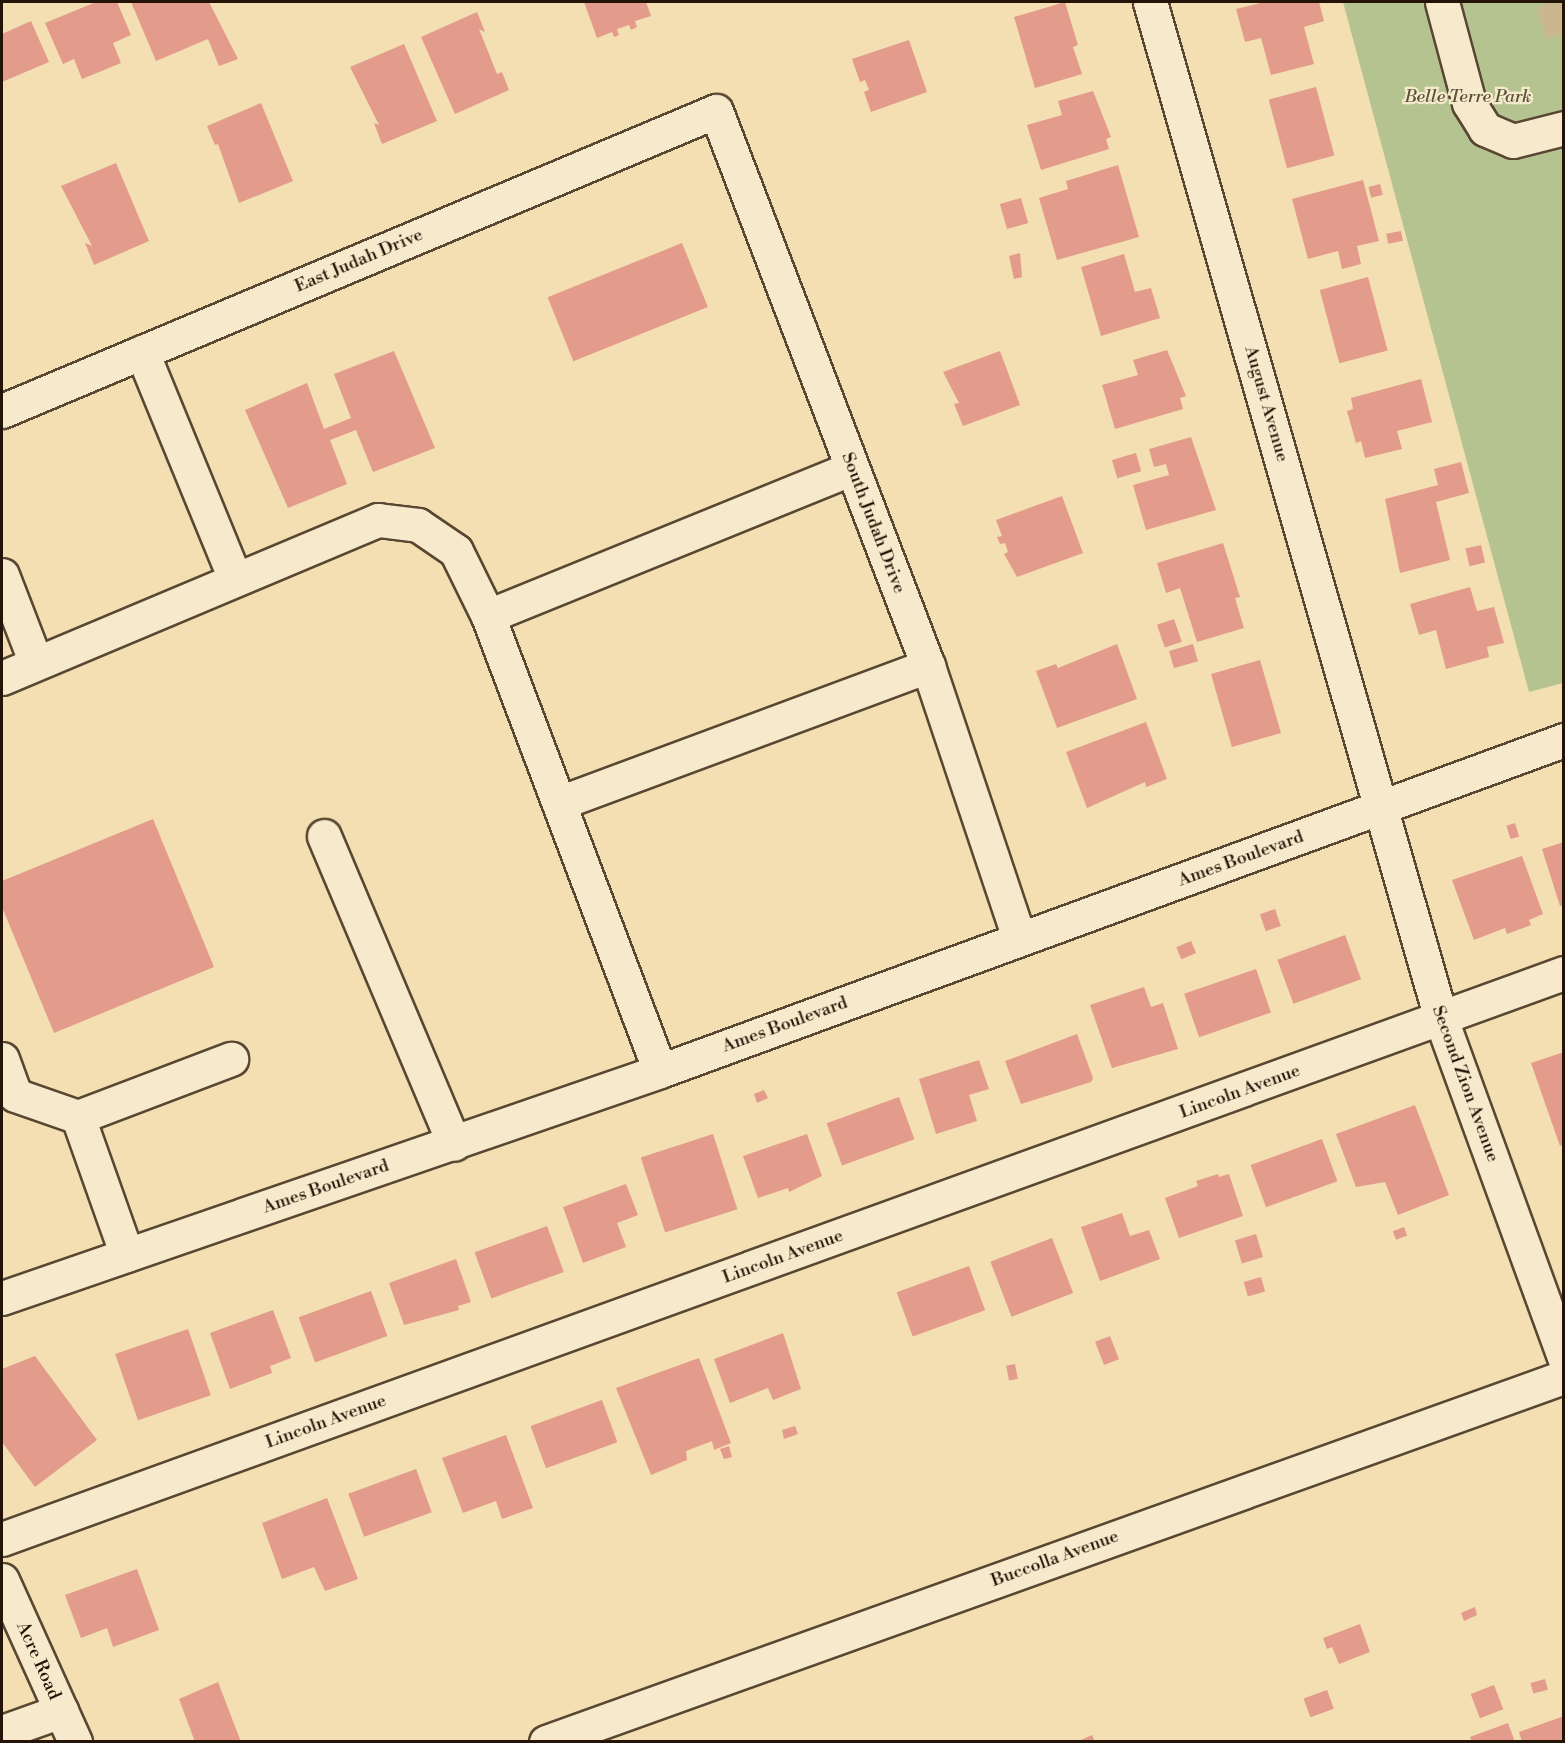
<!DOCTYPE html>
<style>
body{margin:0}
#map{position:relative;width:1565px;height:1743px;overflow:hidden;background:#f3dfb1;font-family:"Libre Bodoni",serif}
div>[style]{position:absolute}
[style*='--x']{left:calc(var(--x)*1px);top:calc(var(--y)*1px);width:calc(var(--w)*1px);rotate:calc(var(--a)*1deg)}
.green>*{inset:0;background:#b5c391}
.building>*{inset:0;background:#e39b8c;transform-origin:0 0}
.minor-tunnel>*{height:33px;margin-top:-16.5px;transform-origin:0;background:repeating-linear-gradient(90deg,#cab68f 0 33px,transparent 0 49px)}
.roads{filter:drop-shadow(2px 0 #584732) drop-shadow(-2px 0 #584732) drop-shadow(0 2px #584732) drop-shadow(0 -2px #584732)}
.minor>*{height:33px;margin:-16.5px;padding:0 16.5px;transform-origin:16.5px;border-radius:16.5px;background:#f7eacc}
span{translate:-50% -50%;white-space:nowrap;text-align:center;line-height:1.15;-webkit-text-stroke:4.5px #f7eacc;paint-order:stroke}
.park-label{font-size:18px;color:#575138;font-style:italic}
.street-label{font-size:18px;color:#241408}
.frame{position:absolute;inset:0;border:3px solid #241408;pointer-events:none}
</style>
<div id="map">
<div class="green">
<div style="clip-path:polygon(1343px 2px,1563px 2px,1563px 683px,1529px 692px)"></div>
</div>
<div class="building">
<div style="clip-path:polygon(96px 2px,117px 2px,131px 35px,113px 43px,121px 63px,82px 79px,74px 59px,63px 64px,45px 23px)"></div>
<div style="clip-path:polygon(131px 2px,209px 2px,238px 59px,219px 66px,208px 39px,156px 61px)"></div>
<div style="clip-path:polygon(584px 2px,646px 2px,651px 16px,635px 21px,637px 27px,631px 30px,629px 25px,617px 29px,619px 35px,614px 37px,612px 32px,597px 38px)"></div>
<div style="clip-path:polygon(1065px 2px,1078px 45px,1073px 47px,1082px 74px,1035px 88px,1014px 17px)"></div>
<div style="clip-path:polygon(1265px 2px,1319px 2px,1324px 21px,1304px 27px,1314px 64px,1271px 75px,1261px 38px,1245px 42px,1236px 9px)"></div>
<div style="clip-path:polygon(477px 12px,485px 32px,479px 29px,497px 74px,502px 72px,509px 90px,455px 114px,421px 37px)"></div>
<div style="clip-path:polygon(31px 21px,49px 62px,2px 82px,2px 34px)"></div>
<div style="clip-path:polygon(909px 40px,927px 92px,871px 112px,864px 92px,869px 90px,865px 80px,860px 82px,852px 59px)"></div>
<div style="clip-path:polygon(404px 44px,437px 121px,382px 144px,374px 123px,379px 125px,350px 67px)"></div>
<div style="left:1316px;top:87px;width:71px;height:49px;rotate:75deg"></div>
<div style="clip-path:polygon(1093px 91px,1111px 137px,1106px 139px,1109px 149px,1041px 170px,1027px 125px,1062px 115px,1058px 101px)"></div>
<div style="clip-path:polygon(261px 103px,293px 181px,239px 203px,218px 144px,215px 145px,207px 126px)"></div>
<div style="clip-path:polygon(116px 163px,149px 241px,94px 265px,85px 243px,92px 246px,61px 186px)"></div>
<div style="clip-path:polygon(1118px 165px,1139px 237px,1057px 260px,1039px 198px,1068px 189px,1066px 181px)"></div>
<div style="clip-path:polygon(1363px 180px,1379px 241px,1357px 246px,1361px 264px,1342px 269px,1338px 251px,1308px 259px,1292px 199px)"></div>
<div style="left:1380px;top:184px;width:11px;height:12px;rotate:75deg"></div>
<div style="left:1021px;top:198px;width:26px;height:22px;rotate:74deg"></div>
<div style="left:1401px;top:231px;width:10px;height:15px;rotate:79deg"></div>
<div style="left:682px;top:243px;width:69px;height:145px;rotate:68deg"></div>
<div style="clip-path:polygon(1020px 253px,1022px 277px,1014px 279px,1009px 256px)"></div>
<div style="clip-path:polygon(1124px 254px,1135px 292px,1151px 288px,1160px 318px,1101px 336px,1081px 267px)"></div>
<div style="left:1368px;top:277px;width:76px;height:50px;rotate:75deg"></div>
<div style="clip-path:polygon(1167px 350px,1186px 396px,1180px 398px,1183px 409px,1115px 429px,1102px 385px,1138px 375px,1133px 360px)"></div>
<div style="clip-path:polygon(394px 351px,435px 448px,373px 472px,356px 430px,330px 440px,347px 484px,288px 508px,245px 410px,307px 383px,324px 429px,351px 418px,334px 374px)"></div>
<div style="clip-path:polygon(1000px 351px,1020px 405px,963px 426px,954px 404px,959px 403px,943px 372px)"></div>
<div style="clip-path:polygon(1421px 379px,1432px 422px,1397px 431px,1402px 449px,1365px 458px,1361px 441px,1356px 443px,1347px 411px,1353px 409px,1351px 398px)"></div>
<div style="clip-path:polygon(1191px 437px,1216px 510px,1146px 530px,1133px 485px,1169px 475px,1166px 464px,1154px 467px,1149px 449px)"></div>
<div style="left:1136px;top:453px;width:19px;height:25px;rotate:74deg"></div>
<div style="clip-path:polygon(1461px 462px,1469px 493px,1436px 502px,1450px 560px,1400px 573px,1385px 499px,1438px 485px,1434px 469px)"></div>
<div style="clip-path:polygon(1062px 496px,1083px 553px,1017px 577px,1004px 554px,1008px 552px,1005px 543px,1000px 544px,997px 537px,1002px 536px,996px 520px)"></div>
<div style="clip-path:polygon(1223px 543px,1240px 597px,1235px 598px,1244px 628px,1197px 642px,1180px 588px,1166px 593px,1157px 563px)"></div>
<div style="left:1481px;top:545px;width:18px;height:16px;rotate:77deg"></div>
<div style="clip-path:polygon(1470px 587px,1477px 611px,1494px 607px,1504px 643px,1487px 647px,1489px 657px,1446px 669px,1436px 630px,1419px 635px,1410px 604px)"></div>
<div style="left:1174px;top:619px;width:24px;height:18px;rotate:71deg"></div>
<div style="clip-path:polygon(1117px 644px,1137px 699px,1057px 728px,1036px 671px,1056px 664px,1058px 668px)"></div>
<div style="left:1193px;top:644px;width:18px;height:25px;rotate:74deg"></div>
<div style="left:1260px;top:660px;width:76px;height:51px;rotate:74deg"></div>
<div style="clip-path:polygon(1146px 722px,1167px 779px,1146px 787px,1145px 782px,1087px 808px,1066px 752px)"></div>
<div style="clip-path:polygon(153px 819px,214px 967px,54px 1033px,2px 907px,2px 881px)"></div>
<div style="left:1515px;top:823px;width:14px;height:9px;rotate:73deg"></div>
<div style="clip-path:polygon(1564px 842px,1564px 905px,1560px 906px,1542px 849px)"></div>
<div style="clip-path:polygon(1522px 856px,1543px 914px,1529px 920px,1531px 925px,1507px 934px,1505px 928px,1474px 940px,1452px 880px)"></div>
<div style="left:1275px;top:909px;width:18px;height:16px;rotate:71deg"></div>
<div style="left:1345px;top:935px;width:47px;height:72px;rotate:70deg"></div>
<div style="left:1191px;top:941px;width:13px;height:16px;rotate:67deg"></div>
<div style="left:1256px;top:969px;width:46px;height:76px;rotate:71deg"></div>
<div style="clip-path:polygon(1144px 987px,1151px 1007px,1163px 1003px,1178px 1049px,1112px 1068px,1090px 1005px)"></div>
<div style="clip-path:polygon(1077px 1034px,1093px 1078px,1091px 1082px,1021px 1104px,1005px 1061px)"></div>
<div style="clip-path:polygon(1564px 1052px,1564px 1144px,1560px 1146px,1531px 1063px)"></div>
<div style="clip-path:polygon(979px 1060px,989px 1089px,969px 1095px,977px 1121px,936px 1134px,919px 1079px)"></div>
<div style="clip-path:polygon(764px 1090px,768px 1098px,757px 1103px,754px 1094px)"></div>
<div style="left:899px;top:1097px;width:45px;height:77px;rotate:70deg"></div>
<div style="clip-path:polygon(1415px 1105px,1449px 1195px,1398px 1215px,1385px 1182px,1356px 1187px,1336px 1134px)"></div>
<div style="left:713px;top:1134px;width:79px;height:76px;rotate:72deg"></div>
<div style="clip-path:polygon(807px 1134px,822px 1176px,789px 1192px,788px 1188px,758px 1198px,743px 1156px)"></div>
<div style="left:1322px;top:1139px;width:45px;height:76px;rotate:70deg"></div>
<div style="clip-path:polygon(1218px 1174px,1219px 1177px,1229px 1174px,1243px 1216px,1179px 1238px,1165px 1198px,1198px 1186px,1196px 1181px)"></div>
<div style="clip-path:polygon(626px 1184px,638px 1215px,617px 1223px,626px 1247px,583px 1263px,563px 1207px)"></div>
<div style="clip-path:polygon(1122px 1213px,1130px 1236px,1149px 1230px,1160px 1259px,1100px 1281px,1081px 1227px)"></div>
<div style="left:547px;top:1226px;width:49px;height:77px;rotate:70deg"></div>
<div style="left:1404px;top:1227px;width:9px;height:12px;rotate:69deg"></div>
<div style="left:1256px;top:1234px;width:24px;height:22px;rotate:73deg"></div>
<div style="left:1052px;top:1238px;width:59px;height:66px;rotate:69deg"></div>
<div style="clip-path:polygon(456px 1259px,471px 1302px,458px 1306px,459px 1310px,404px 1325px,389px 1283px)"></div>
<div style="left:969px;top:1266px;width:47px;height:77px;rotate:70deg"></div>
<div style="left:1261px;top:1277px;width:15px;height:18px;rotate:74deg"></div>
<div style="left:371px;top:1291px;width:48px;height:77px;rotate:70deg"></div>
<div style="clip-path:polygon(273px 1310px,291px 1358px,270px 1366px,272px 1373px,230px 1389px,210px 1333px)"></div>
<div style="left:188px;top:1329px;width:70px;height:77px;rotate:71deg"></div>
<div style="clip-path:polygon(783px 1333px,801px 1389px,773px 1400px,768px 1388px,730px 1403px,714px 1359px)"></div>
<div style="left:1110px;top:1336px;width:25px;height:16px;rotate:69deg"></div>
<div style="clip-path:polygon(35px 1356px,97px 1440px,35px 1487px,2px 1442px,2px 1369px)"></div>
<div style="clip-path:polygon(699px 1358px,731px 1443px,714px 1450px,712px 1441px,686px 1451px,687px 1460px,651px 1475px,616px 1388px)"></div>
<div style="left:1015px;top:1364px;width:15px;height:9px;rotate:79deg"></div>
<div style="left:602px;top:1400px;width:45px;height:76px;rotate:70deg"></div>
<div style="clip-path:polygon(795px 1426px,798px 1434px,784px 1439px,782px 1430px)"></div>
<div style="clip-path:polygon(506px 1435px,533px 1508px,502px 1519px,496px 1501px,463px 1513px,442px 1458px)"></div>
<div style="clip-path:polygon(729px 1446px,732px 1457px,724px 1459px,720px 1449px)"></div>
<div style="left:416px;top:1469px;width:46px;height:72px;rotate:70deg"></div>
<div style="clip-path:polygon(327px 1498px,358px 1579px,325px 1591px,314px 1567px,282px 1579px,262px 1523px)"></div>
<div style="clip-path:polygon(137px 1569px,159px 1630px,113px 1647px,107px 1628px,81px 1638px,65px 1595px)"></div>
<div style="clip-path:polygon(1475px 1607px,1477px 1615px,1464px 1621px,1461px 1613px)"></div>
<div style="clip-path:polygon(1360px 1624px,1370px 1652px,1339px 1664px,1332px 1647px,1327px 1649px,1323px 1638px)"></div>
<div style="left:1545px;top:1679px;width:11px;height:15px;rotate:75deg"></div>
<div style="clip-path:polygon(218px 1682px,241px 1742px,195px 1742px,179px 1699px)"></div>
<div style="left:1494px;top:1685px;width:26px;height:25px;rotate:69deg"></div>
<div style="left:1327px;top:1690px;width:20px;height:25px;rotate:70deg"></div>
<div style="clip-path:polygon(1564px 1716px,1564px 1742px,1522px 1742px,1519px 1732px)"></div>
<div style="clip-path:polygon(1508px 1723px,1515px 1742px,1472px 1742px,1470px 1737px)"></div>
<div style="clip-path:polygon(1092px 1735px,1095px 1742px,1082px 1742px,1081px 1740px)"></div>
</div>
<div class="minor-tunnel">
<div style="--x:1552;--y:2;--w:41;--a:72.9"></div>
</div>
<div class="roads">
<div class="minor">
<div style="--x:1150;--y:2;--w:1058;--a:74.03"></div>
<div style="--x:1441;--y:1019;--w:360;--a:70"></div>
<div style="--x:1442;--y:2;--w:105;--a:75"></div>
<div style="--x:1469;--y:103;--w:31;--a:58"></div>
<div style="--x:1485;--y:129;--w:30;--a:23"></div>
<div style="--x:1513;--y:141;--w:53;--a:-14.3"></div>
<div style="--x:142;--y:352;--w:245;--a:67.7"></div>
<div style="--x:2;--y:411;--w:774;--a:-22.79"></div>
<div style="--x:716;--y:111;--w:594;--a:69.09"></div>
<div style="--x:928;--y:666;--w:287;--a:71.5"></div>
<div style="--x:2;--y:575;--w:94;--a:68.9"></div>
<div style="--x:488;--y:616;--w:393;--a:-22.1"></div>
<div style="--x:2;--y:678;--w:408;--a:-22.8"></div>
<div style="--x:378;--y:520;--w:40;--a:7.1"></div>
<div style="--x:418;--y:525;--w:46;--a:34.4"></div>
<div style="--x:456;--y:551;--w:72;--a:63.8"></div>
<div style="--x:488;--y:616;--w:486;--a:69.3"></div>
<div style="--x:559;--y:803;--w:394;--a:-20.4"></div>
<div style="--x:324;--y:836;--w:334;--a:67.1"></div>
<div style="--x:2;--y:1059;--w:38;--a:70"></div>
<div style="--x:15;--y:1095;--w:67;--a:19.2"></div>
<div style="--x:78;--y:1117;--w:146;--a:70.5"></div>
<div style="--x:78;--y:1117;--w:164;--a:-20.8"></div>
<div style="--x:2;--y:1298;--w:696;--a:-19.03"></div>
<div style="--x:660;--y:1071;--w:963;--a:-20.11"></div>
<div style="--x:2;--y:1539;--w:1661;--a:-19.92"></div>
<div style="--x:2;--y:1580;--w:178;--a:65.7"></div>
<div style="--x:2;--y:1732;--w:63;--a:-19.6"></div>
<div style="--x:546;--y:1742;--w:1081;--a:-19.73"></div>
</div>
</div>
<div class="park-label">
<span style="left:1468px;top:97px">Belle Terre Park</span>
</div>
<div class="street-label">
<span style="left:359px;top:261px;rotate:-23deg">East Judah Drive</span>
<span style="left:1266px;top:404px;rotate:74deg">August Avenue</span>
<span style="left:873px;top:523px;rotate:69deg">South Judah Drive</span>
<span style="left:1241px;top:859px;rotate:-20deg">Ames Boulevard</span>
<span style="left:785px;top:1025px;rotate:-20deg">Ames Boulevard</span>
<span style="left:1465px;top:1084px;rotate:70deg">Second Zion Avenue</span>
<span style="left:1240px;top:1092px;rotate:-20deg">Lincoln Avenue</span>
<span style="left:326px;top:1187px;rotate:-19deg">Ames Boulevard</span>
<span style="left:783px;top:1257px;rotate:-20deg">Lincoln Avenue</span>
<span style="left:326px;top:1422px;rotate:-20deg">Lincoln Avenue</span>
<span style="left:1055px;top:1559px;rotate:-20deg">Buccolla Avenue</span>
<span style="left:38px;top:1661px;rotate:66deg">Acre Road</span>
</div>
<div class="frame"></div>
</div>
